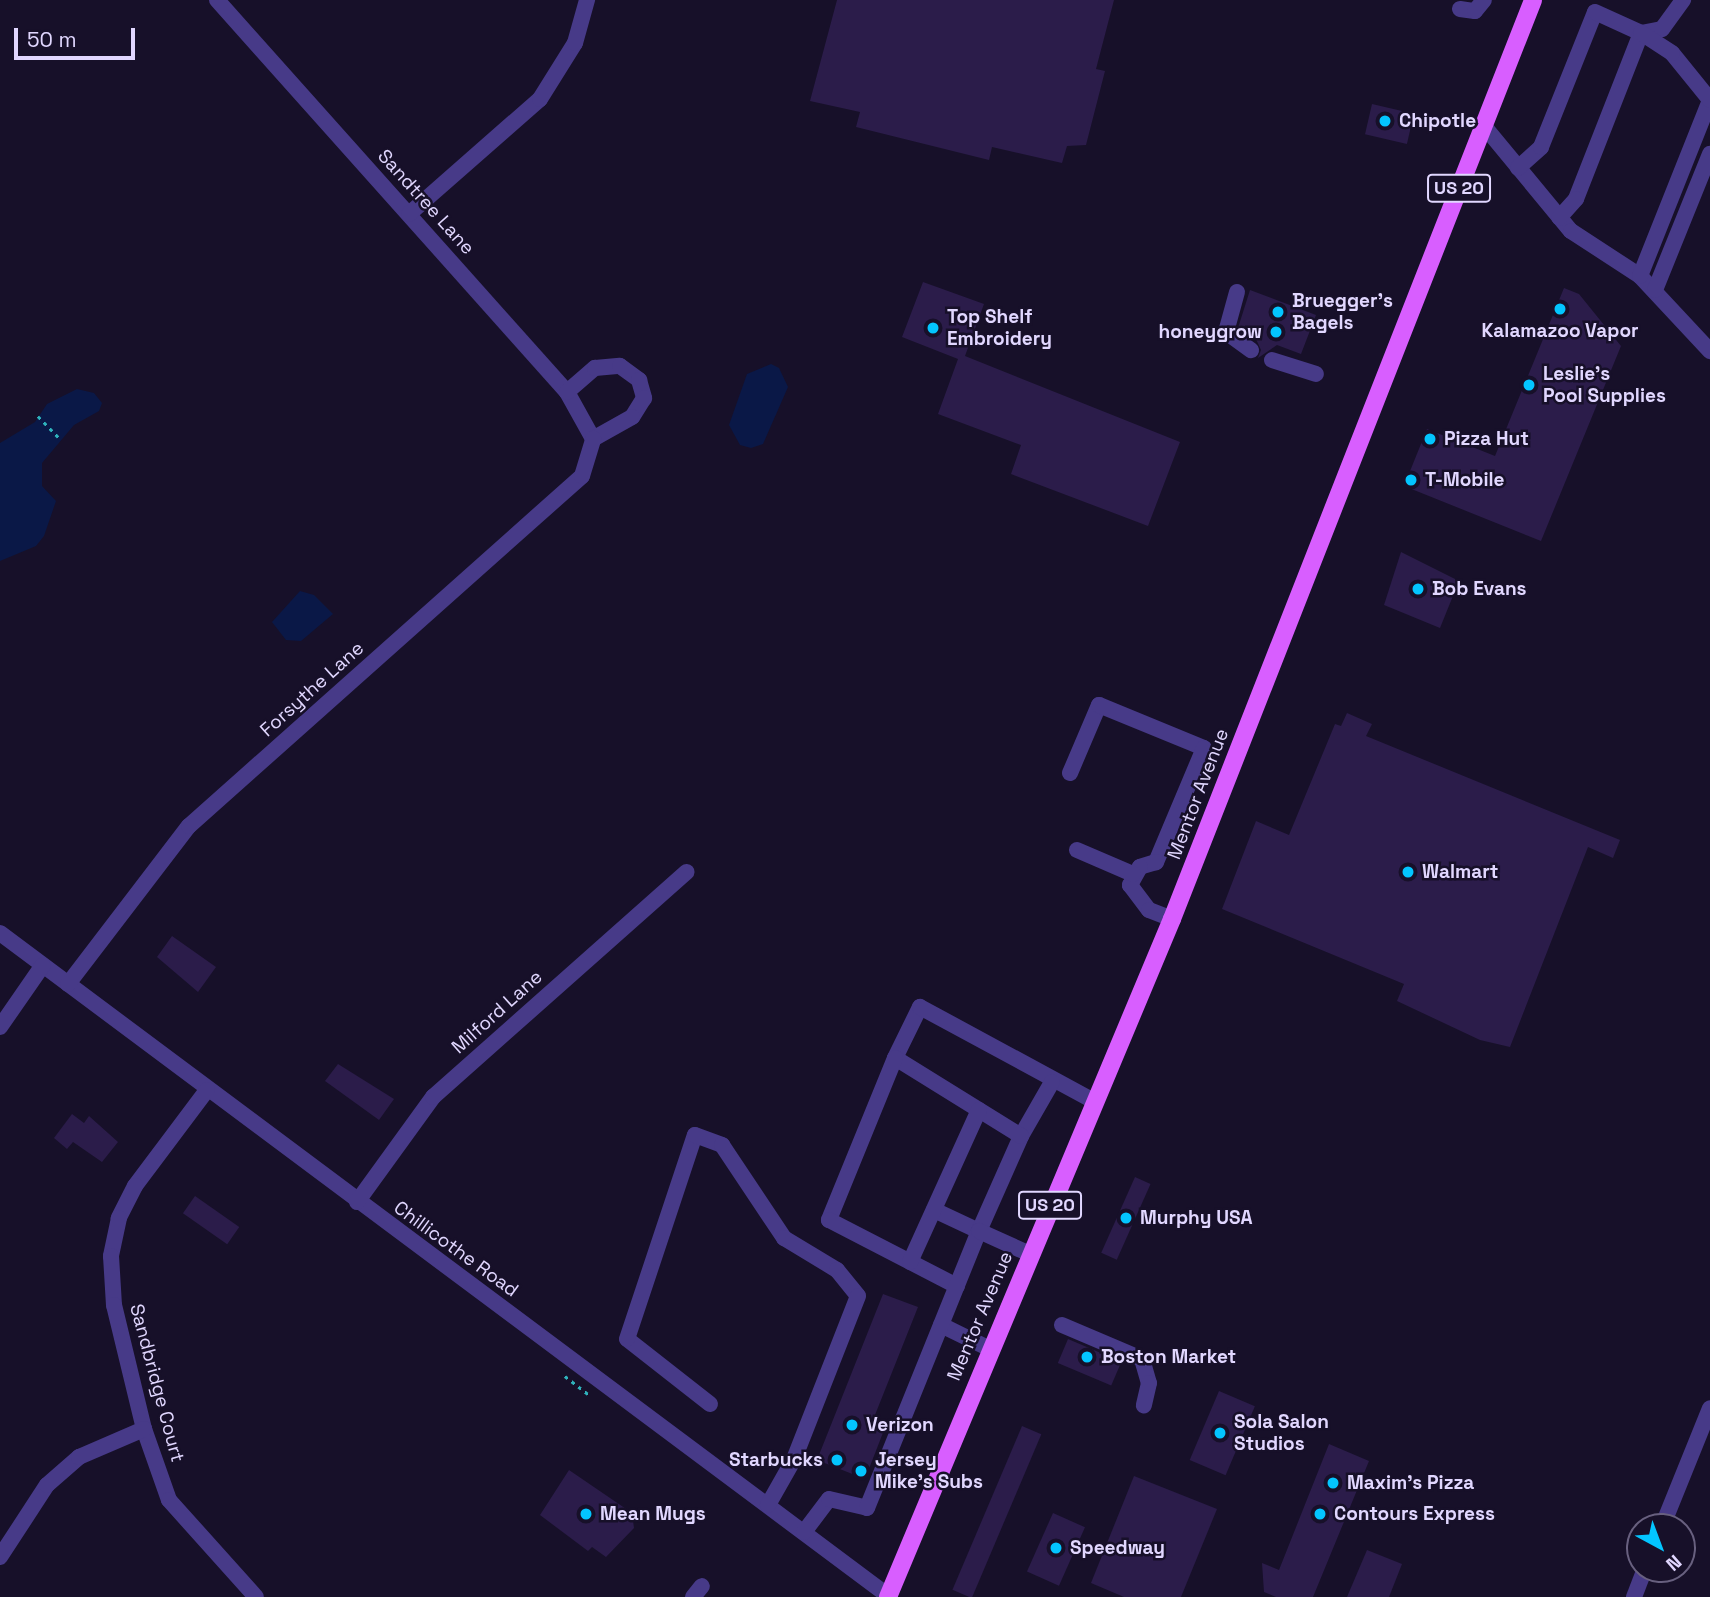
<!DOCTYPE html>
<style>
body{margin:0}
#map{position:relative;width:1710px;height:1597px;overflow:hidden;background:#171029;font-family:"Space Grotesk",sans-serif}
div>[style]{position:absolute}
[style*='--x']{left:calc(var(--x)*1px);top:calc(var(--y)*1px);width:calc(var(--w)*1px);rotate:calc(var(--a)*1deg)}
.water>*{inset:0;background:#0a1847}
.building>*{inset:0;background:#2b1c4a;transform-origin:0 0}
.path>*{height:2.5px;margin-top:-1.25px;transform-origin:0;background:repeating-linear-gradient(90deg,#2fb2bc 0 3.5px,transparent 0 8.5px)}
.minor>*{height:16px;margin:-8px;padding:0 8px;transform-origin:8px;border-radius:8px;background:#473a88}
.major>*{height:18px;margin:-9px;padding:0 9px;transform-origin:9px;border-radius:9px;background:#d85eff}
.dots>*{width:19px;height:19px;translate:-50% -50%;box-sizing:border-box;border:4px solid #171029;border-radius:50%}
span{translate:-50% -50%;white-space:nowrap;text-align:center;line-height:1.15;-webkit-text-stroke:5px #171029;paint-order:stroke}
.shield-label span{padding:2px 5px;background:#171029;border:2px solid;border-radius:5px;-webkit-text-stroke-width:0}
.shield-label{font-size:18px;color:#e1d7ff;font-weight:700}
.poi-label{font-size:19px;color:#e1d7ff;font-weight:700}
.left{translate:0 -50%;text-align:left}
.right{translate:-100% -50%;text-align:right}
.street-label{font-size:19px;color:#e1d7ff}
.north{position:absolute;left:1626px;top:1513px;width:70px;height:70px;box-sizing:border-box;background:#171029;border:2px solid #68607f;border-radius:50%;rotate:139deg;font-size:19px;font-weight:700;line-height:28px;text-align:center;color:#e1d7ff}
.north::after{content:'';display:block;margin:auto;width:24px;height:32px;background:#03c5ff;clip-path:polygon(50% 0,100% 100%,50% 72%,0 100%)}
.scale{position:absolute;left:14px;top:28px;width:121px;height:32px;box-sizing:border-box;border:4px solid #e1d7ff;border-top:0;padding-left:9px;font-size:21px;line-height:24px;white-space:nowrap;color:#e1d7ff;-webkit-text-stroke:5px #171029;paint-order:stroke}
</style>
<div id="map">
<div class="water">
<div style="clip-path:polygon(771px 364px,779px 368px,788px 387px,763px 444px,751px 448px,740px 445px,729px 425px,747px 374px)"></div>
<div style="clip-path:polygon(77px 389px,94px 393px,102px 403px,99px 411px,74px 425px,42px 463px,42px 486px,56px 501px,44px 536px,36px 546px,0 561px,0 443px,35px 422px,47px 404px)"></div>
<div style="clip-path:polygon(300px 591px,314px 595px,333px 614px,301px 641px,286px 640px,272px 622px)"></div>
</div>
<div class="building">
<div style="clip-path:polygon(837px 0,1114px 0,1096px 69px,1105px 71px,1086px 145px,1067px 146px,1062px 163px,992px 147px,989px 160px,856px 127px,860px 112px,810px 101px)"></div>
<div style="left:1372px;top:104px;width:43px;height:31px;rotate:13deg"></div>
<div style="clip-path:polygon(923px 282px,984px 304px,965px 356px,1180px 442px,1148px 526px,1011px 474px,1021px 445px,938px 414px,958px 359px,902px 337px)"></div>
<div style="clip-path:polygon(1564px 288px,1579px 294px,1621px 346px,1541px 541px,1404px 486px,1427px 429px,1495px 456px)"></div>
<div style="clip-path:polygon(1250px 290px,1316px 315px,1301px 354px,1277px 345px,1258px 358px,1261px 350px,1255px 337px,1238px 328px)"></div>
<div style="clip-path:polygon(1401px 552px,1459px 581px,1440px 628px,1384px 605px)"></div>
<div style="clip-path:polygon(1347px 713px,1372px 724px,1366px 736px,1620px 840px,1613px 858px,1588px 847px,1510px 1047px,1480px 1040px,1397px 1001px,1404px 984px,1222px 909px,1256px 821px,1289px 835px,1335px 724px,1341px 726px)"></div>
<div style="clip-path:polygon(172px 936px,216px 967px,198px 992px,157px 957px)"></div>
<div style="clip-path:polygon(338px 1064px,394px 1099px,379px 1120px,325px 1081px)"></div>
<div style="clip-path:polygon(72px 1114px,84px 1123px,89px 1116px,118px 1142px,102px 1162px,73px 1142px,67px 1149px,54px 1138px)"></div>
<div style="left:1135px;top:1177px;width:17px;height:83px;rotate:24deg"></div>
<div style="left:195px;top:1196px;width:54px;height:21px;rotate:35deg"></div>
<div style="clip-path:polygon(883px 1294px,918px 1307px,873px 1420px,886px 1425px,865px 1479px,817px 1460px)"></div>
<div style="left:1068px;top:1339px;width:58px;height:26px;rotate:23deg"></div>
<div style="left:1219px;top:1391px;width:39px;height:75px;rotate:23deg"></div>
<div style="left:1022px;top:1426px;width:21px;height:178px;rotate:23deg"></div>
<div style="clip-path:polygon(1329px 1444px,1369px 1461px,1313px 1597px,1276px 1597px,1264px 1592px,1262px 1563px,1279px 1570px)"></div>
<div style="clip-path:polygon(569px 1470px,632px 1513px,634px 1528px,606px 1557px,592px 1547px,588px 1551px,540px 1515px)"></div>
<div style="clip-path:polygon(1134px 1476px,1217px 1509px,1181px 1597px,1124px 1597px,1091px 1583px)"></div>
<div style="left:1053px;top:1513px;width:35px;height:64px;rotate:24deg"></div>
<div style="clip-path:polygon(1367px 1550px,1402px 1564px,1389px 1597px,1347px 1597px)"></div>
</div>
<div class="path">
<div style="--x:38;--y:416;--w:33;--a:46"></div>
<div style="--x:565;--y:1376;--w:33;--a:38"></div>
</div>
<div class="minor">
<div style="--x:217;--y:0;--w:526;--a:48.24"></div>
<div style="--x:567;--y:392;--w:54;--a:61"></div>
<div style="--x:1460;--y:9;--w:15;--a:8"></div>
<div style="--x:1475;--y:11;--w:14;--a:-51"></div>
<div style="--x:1641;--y:33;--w:21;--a:-11"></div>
<div style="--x:1662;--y:29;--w:36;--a:-54"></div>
<div style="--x:1484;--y:126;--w:136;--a:50.4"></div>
<div style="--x:1571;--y:231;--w:82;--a:33.1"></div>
<div style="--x:1640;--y:276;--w:103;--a:47"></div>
<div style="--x:1518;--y:168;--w:31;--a:-42"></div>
<div style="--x:1541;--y:147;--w:145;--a:-68.2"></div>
<div style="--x:1595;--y:12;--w:51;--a:24.5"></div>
<div style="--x:1641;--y:33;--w:178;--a:111.4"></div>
<div style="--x:1576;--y:199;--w:25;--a:132"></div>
<div style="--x:409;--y:214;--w:174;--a:-41.3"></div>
<div style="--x:540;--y:99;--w:66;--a:-58"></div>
<div style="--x:575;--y:43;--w:45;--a:-74.4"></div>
<div style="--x:1640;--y:276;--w:189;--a:-68.3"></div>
<div style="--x:1710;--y:100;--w:60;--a:-129"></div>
<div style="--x:1672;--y:53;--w:37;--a:-147"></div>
<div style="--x:1655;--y:290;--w:147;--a:-68"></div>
<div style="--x:1237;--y:292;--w:41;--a:105.4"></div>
<div style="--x:1226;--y:332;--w:31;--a:36"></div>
<div style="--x:1272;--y:360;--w:46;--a:17.7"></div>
<div style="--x:567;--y:392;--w:37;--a:-41"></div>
<div style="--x:595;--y:368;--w:25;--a:-5"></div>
<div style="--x:620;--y:366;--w:24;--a:36"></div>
<div style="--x:639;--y:380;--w:19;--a:74"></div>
<div style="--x:644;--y:398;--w:22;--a:122"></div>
<div style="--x:632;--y:417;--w:45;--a:150.6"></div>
<div style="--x:1070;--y:773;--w:74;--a:-66.9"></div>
<div style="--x:1099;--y:705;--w:113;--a:22.3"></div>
<div style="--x:1204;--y:748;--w:124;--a:112.8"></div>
<div style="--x:1156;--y:862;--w:17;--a:163"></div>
<div style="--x:1140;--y:867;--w:21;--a:119"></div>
<div style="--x:1130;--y:885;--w:31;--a:53"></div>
<div style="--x:1149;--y:910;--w:25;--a:21"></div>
<div style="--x:1077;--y:850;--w:61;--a:23.2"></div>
<div style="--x:0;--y:933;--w:1110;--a:36.73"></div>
<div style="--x:68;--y:984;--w:199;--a:-52.6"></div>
<div style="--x:189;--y:826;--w:526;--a:-41.69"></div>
<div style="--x:582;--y:476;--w:39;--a:-73"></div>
<div style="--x:0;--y:1027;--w:75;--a:-55.3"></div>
<div style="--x:895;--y:1058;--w:57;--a:-63.9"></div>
<div style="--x:920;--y:1007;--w:198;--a:28.4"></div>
<div style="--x:207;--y:1090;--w:120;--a:126.9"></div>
<div style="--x:135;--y:1186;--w:36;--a:117"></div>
<div style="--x:119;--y:1218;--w:39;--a:102"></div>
<div style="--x:111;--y:1256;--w:49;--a:86.5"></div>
<div style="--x:114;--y:1305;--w:128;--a:76.4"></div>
<div style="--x:144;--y:1429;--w:75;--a:70.6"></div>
<div style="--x:169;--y:1500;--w:130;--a:48.1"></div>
<div style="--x:1021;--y:1136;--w:62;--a:-60.1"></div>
<div style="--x:357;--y:1202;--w:130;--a:-54.1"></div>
<div style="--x:433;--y:1097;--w:339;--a:-41.6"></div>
<div style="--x:934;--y:1210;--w:50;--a:25"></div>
<div style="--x:979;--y:1231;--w:104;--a:-66.1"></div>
<div style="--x:1021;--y:1136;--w:148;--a:-148.2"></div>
<div style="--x:895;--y:1058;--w:175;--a:112.2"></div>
<div style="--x:829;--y:1220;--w:144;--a:27.3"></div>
<div style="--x:910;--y:1262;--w:167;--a:-65.6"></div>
<div style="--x:941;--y:1325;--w:52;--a:26.1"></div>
<div style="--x:1062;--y:1325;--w:87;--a:23"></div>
<div style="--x:1142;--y:1359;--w:25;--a:74"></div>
<div style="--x:1149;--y:1383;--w:23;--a:103"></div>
<div style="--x:710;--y:1404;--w:105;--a:-141.9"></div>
<div style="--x:627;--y:1339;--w:215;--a:-71.6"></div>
<div style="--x:695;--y:1135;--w:29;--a:20"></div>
<div style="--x:722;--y:1145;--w:112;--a:56.3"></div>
<div style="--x:784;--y:1238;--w:62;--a:31.1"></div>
<div style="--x:837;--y:1270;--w:33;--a:51"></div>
<div style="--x:858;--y:1296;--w:175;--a:111.4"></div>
<div style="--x:794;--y:1459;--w:53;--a:119.5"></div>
<div style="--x:1662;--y:1527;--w:128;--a:-68"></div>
<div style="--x:804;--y:1532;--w:41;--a:-52.9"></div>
<div style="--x:829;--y:1499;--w:39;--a:13"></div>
<div style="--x:867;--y:1508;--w:299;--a:-68"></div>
<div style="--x:979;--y:1231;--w:56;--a:24.3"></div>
<div style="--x:0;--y:1557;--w:86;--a:-56.9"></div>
<div style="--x:47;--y:1485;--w:43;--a:-41.2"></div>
<div style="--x:79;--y:1457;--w:71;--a:-23.3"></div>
<div style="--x:693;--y:1597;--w:14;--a:-51"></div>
<div style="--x:1634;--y:1597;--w:30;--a:-69"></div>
</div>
<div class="major">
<div style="--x:888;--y:1597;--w:735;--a:-67.27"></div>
<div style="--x:1172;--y:919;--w:987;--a:-68.55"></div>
</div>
<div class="dots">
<div style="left:1385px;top:121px;background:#03c5ff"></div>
<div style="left:1560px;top:309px;background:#03c5ff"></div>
<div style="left:1278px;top:312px;background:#03c5ff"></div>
<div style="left:933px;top:328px;background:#03c5ff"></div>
<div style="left:1276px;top:332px;background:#03c5ff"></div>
<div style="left:1529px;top:385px;background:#03c5ff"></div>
<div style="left:1430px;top:439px;background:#03c5ff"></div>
<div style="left:1411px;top:480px;background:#03c5ff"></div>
<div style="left:1418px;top:589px;background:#03c5ff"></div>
<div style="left:1408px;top:872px;background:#03c5ff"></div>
<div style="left:1126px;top:1218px;background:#03c5ff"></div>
<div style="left:1087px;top:1357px;background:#03c5ff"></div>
<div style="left:852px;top:1425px;background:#03c5ff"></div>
<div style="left:1220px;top:1433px;background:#03c5ff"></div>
<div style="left:837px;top:1460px;background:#03c5ff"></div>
<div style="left:861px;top:1471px;background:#03c5ff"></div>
<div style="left:1333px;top:1483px;background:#03c5ff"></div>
<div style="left:586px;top:1514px;background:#03c5ff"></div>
<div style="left:1320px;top:1514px;background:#03c5ff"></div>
<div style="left:1056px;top:1548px;background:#03c5ff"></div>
</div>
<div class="shield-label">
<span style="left:1459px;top:188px">US 20</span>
<span style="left:1050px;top:1205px">US 20</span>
</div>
<div class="poi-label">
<span class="left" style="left:1399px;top:121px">Chipotle</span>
<span class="left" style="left:1292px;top:312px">Bruegger's<br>Bagels</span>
<span class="left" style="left:947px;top:328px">Top Shelf<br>Embroidery</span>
<span style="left:1560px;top:331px">Kalamazoo Vapor</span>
<span class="right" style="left:1262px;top:332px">honeygrow</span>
<span class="left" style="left:1543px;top:385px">Leslie's<br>Pool Supplies</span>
<span class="left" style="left:1444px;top:439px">Pizza Hut</span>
<span class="left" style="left:1425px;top:480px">T-Mobile</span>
<span class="left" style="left:1432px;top:589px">Bob Evans</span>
<span class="left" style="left:1422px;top:872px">Walmart</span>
<span class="left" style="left:1140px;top:1218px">Murphy USA</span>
<span class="left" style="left:1101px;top:1357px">Boston Market</span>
<span class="left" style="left:1234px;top:1433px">Sola Salon<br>Studios</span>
<span class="left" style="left:866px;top:1425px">Verizon</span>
<span class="right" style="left:823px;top:1460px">Starbucks</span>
<span class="left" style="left:875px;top:1471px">Jersey<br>Mike's Subs</span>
<span class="left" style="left:1347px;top:1483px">Maxim's Pizza</span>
<span class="left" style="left:600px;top:1514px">Mean Mugs</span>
<span class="left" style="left:1334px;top:1514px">Contours Express</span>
<span class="left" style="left:1070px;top:1548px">Speedway</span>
</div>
<div class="street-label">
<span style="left:426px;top:202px;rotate:48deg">Sandtree Lane</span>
<span style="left:312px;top:689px;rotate:-42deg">Forsythe Lane</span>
<span style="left:1198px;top:794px;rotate:-69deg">Mentor Avenue</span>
<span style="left:497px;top:1012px;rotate:-42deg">Milford Lane</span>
<span style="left:456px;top:1249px;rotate:36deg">Chillicothe Road</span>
<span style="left:980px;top:1316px;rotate:-67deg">Mentor Avenue</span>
<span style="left:157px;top:1383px;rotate:75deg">Sandbridge Court</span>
</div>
<div class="north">N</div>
<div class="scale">50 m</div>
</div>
